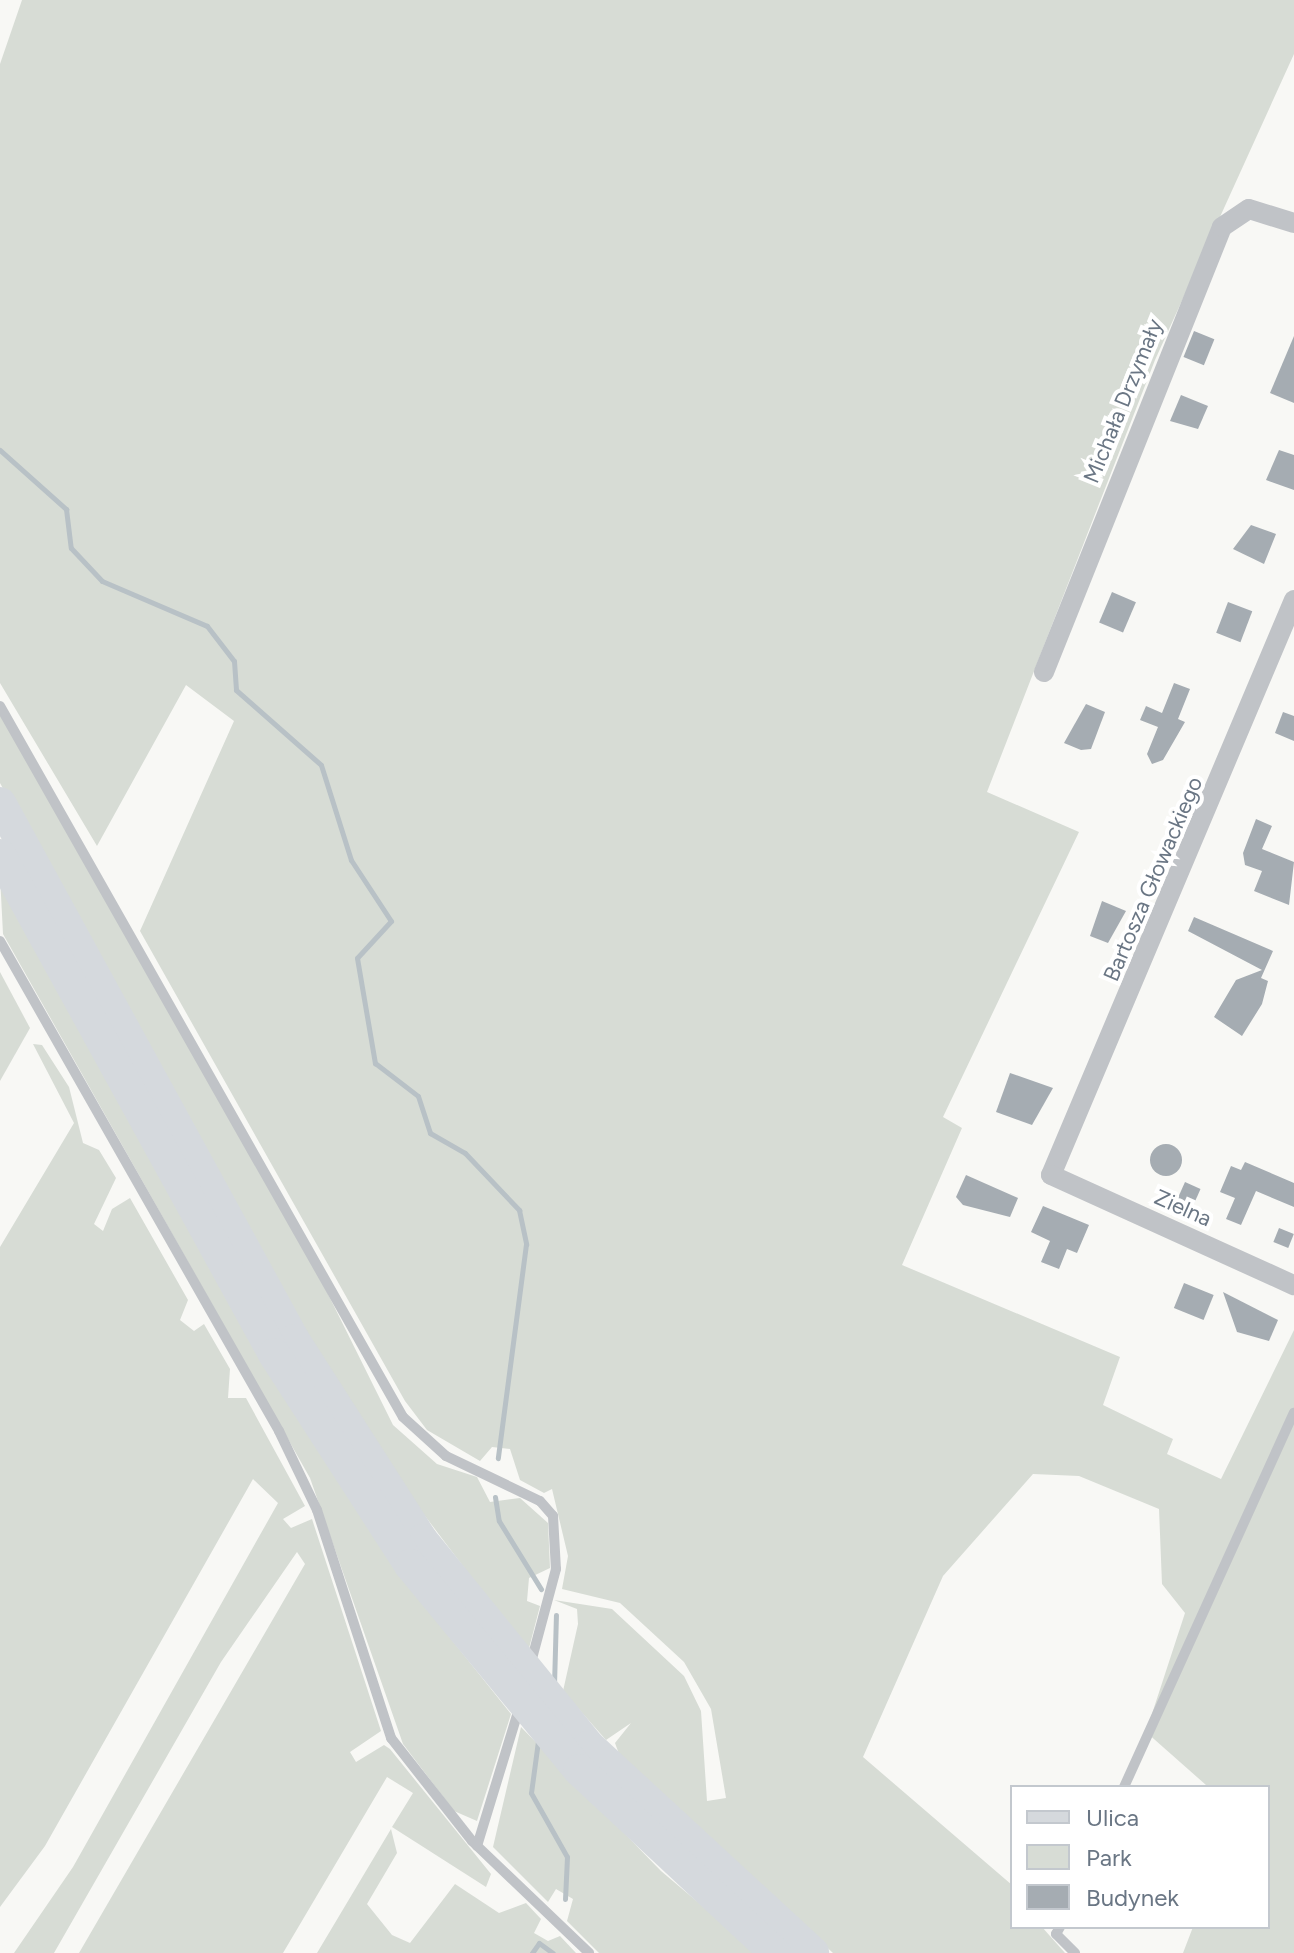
<!DOCTYPE html>
<meta charset="utf-8">
<style>
body{margin:0}
#map{position:relative;width:1294px;height:1953px;overflow:hidden;background:#f8f8f5;font-family:Figtree,sans-serif}
div>[style]{position:absolute}
[style*='--x']{left:calc(var(--x)*1px);top:calc(var(--y)*1px);width:calc(var(--w)*1px);rotate:calc(var(--a)*1deg)}
.green>*{inset:0;background:#d7dcd5}
.stream>*{height:5px;margin:-2.5px;padding:0 2.5px;transform-origin:2.5px;border-radius:2.5px;background:#b8c1c6}
.building>*{inset:0;background:#a5acb2;transform-origin:0 0}
.round{border-radius:50%}
.service>*{height:10px;margin:-5px;padding:0 5px;transform-origin:5px;border-radius:5px;background:#c0c3c7}
.minor>*{height:20px;margin:-10px;padding:0 10px;transform-origin:10px;border-radius:10px;background:#c0c3c7}
.primary>*{height:32px;margin:-16px;padding:0 16px;transform-origin:16px;border-radius:16px;background:#d5d9dd}
span{translate:-50% -50%;white-space:nowrap;text-align:center;line-height:1.15;-webkit-text-stroke:8px #fff;paint-order:stroke}
.street-label{font-size:22px;color:#6a7684}
.legend{position:absolute;left:1010px;top:1785px;width:260px;height:144px;box-sizing:border-box;background:#fff;border:2px solid #c3c8ce;margin:0;padding:10px 14px;list-style:none;font-size:24px;color:#6a7684}
.legend li{display:flex;align-items:center;gap:16px;height:40px}
.legend b{width:40px;border:2px solid #c3c8ce}
</style>
<div id="map">
<div class="green">
<div style="clip-path:polygon(22px 0,1294px 0,1294px 54px,1155px 360px,987px 792px,1079px 832px,943px 1117px,962px 1128px,902px 1265px,1120px 1357px,1103px 1405px,1173px 1439px,1167px 1454px,1221px 1479px,1294px 1330px,1294px 1953px,1183px 1953px,1193px 1927px,1268px 1927px,1268px 1787px,1206px 1785px,1146px 1732px,1185px 1613px,1162px 1584px,1159px 1509px,1079px 1476px,1033px 1474px,943px 1576px,863px 1757px,1012px 1885px,1012px 1927px,1042px 1927px,1065px 1953px,833px 1953px,619px 1754px,615px 1743px,631px 1723px,606px 1740px,563px 1691px,578px 1624px,577px 1609px,554px 1600px,612px 1609px,684px 1676px,701px 1711px,707px 1801px,726px 1798px,711px 1709px,684px 1662px,620px 1603px,562px 1589px,568px 1556px,552px 1489px,544px 1493px,520px 1480px,510px 1449px,492px 1447px,480px 1461px,427px 1430px,405px 1401px,140px 931px,234px 721px,186px 685px,97px 846px,0 683px,0 64px)"></div>
<div style="clip-path:polygon(0 714px,322px 1282px,393px 1425px,437px 1464px,477px 1477px,490px 1502px,520px 1498px,548px 1523px,550px 1568px,529px 1578px,527px 1601px,540px 1606px,528px 1652px,369px 1442px,176px 1107px,0 783px)"></div>
<div style="clip-path:polygon(0 876px,427px 1609px,511px 1714px,477px 1821px,454px 1811px,403px 1744px,310px 1478px,3px 934px)"></div>
<div style="clip-path:polygon(0 972px,30px 1028px,0 1081px)"></div>
<div style="clip-path:polygon(33px 1044px,42px 1045px,69px 1087px,83px 1143px,99px 1150px,116px 1178px,94px 1224px,103px 1231px,112px 1209px,130px 1198px,188px 1300px,180px 1320px,194px 1331px,204px 1324px,230px 1369px,228px 1398px,246px 1398px,305px 1506px,283px 1519px,291px 1528px,312px 1519px,381px 1731px,350px 1752px,356px 1762px,384px 1745px,390px 1749px,491px 1874px,486px 1887px,392px 1827px,413px 1793px,387px 1777px,283px 1953px,79px 1953px,305px 1564px,297px 1552px,221px 1662px,54px 1953px,14px 1953px,73px 1867px,278px 1503px,253px 1479px,45px 1846px,0 1907px,0 1247px,74px 1123px)"></div>
<div style="clip-path:polygon(521px 1727px,661px 1871px,758px 1953px,599px 1953px,567px 1921px,573px 1899px,556px 1889px,548px 1902px,493px 1847px)"></div>
<div style="clip-path:polygon(391px 1829px,397px 1853px,367px 1904px,392px 1935px,410px 1943px,455px 1884px,499px 1913px,526px 1903px,541px 1919px,534px 1933px,548px 1941px,560px 1936px,576px 1953px,317px 1953px)"></div>
</div>
<div class="stream">
<div style="--x:0;--y:450;--w:89;--a:41.8"></div>
<div style="--x:66;--y:509;--w:39;--a:83"></div>
<div style="--x:71;--y:548;--w:45;--a:46.8"></div>
<div style="--x:102;--y:581;--w:114;--a:23.2"></div>
<div style="--x:207;--y:626;--w:44;--a:52.4"></div>
<div style="--x:234;--y:661;--w:29;--a:86"></div>
<div style="--x:236;--y:690;--w:113;--a:41.4"></div>
<div style="--x:321;--y:765;--w:100;--a:72.5"></div>
<div style="--x:351;--y:860;--w:73;--a:56.7"></div>
<div style="--x:391;--y:921;--w:50;--a:132.6"></div>
<div style="--x:357;--y:958;--w:107;--a:80.3"></div>
<div style="--x:375;--y:1063;--w:54;--a:37.5"></div>
<div style="--x:418;--y:1096;--w:39;--a:72"></div>
<div style="--x:430;--y:1133;--w:40;--a:29.7"></div>
<div style="--x:465;--y:1153;--w:79;--a:46.5"></div>
<div style="--x:519;--y:1210;--w:35;--a:78"></div>
<div style="--x:526;--y:1244;--w:216;--a:97.5"></div>
<div style="--x:495;--y:1497;--w:24;--a:81"></div>
<div style="--x:499;--y:1521;--w:80;--a:58.3"></div>
<div style="--x:554;--y:1685;--w:70;--a:-88.4"></div>
<div style="--x:538;--y:1741;--w:52;--a:97.7"></div>
<div style="--x:531;--y:1793;--w:73;--a:60.6"></div>
<div style="--x:567;--y:1857;--w:42;--a:92.7"></div>
<div style="--x:532;--y:1953;--w:12;--a:-55"></div>
<div style="--x:539;--y:1943;--w:17;--a:36"></div>
</div>
<div class="building">
<div style="left:1194px;top:331px;width:22px;height:28px;rotate:22deg"></div>
<div style="clip-path:polygon(1294px 336px,1294px 403px,1270px 393px)"></div>
<div style="clip-path:polygon(1181px 395px,1208px 406px,1198px 429px,1170px 421px)"></div>
<div style="clip-path:polygon(1279px 450px,1294px 455px,1294px 490px,1266px 480px)"></div>
<div style="clip-path:polygon(1251px 525px,1276px 534px,1264px 564px,1233px 549px)"></div>
<div style="left:1112px;top:592px;width:26px;height:33px;rotate:23deg"></div>
<div style="left:1228px;top:602px;width:26px;height:33px;rotate:21deg"></div>
<div style="clip-path:polygon(1174px 683px,1190px 689px,1178px 719px,1185px 722px,1163px 760px,1152px 764px,1147px 754px,1158px 727px,1140px 720px,1146px 706px,1162px 713px)"></div>
<div style="clip-path:polygon(1086px 704px,1105px 712px,1091px 749px,1081px 750px,1064px 743px)"></div>
<div style="clip-path:polygon(1283px 712px,1294px 716px,1294px 741px,1275px 733px)"></div>
<div style="clip-path:polygon(1256px 819px,1272px 826px,1262px 849px,1294px 862px,1289px 905px,1254px 891px,1262px 871px,1245px 865px,1243px 853px)"></div>
<div style="clip-path:polygon(1102px 901px,1126px 911px,1108px 943px,1090px 936px)"></div>
<div style="clip-path:polygon(1194px 917px,1273px 951px,1261px 978px,1268px 981px,1262px 1004px,1242px 1036px,1214px 1017px,1236px 980px,1262px 970px,1188px 931px)"></div>
<div style="clip-path:polygon(1010px 1073px,1053px 1088px,1032px 1125px,996px 1112px)"></div>
<div class="round" style="left:1150px;top:1144px;width:32px;height:32px"></div>
<div style="clip-path:polygon(1245px 1162px,1294px 1183px,1294px 1207px,1256px 1191px,1241px 1225px,1226px 1219px,1235px 1198px,1220px 1192px,1231px 1166px,1241px 1170px)"></div>
<div style="clip-path:polygon(966px 1175px,1018px 1198px,1010px 1217px,963px 1205px,956px 1197px)"></div>
<div style="left:1185px;top:1182px;width:17px;height:23px;rotate:24deg"></div>
<div style="clip-path:polygon(1043px 1206px,1089px 1225px,1077px 1253px,1067px 1249px,1059px 1269px,1041px 1262px,1050px 1241px,1031px 1232px)"></div>
<div style="left:1279px;top:1228px;width:16px;height:15px;rotate:22deg"></div>
<div style="left:1184px;top:1283px;width:32px;height:27px;rotate:22deg"></div>
<div style="clip-path:polygon(1223px 1292px,1278px 1320px,1269px 1341px,1237px 1332px)"></div>
</div>
<div class="service">
<div style="--x:0;--y:706;--w:817;--a:60.46"></div>
<div style="--x:403;--y:1417;--w:58;--a:42.2"></div>
<div style="--x:446;--y:1456;--w:104;--a:25.6"></div>
<div style="--x:540;--y:1501;--w:20;--a:49"></div>
<div style="--x:553;--y:1516;--w:53;--a:86.8"></div>
<div style="--x:556;--y:1569;--w:96;--a:105"></div>
<div style="--x:0;--y:941;--w:564;--a:60.34"></div>
<div style="--x:279;--y:1431;--w:88;--a:64.3"></div>
<div style="--x:317;--y:1510;--w:240;--a:72"></div>
<div style="--x:391;--y:1738;--w:131;--a:51.8"></div>
<div style="--x:472;--y:1841;--w:162;--a:43.7"></div>
<div style="--x:1124;--y:1787;--w:411;--a:-65.6"></div>
<div style="--x:477;--y:1846;--w:143;--a:-73"></div>
<div style="--x:1060;--y:1927;--w:8;--a:120"></div>
<div style="--x:1056;--y:1934;--w:27;--a:45"></div>
</div>
<div class="minor">
<div style="--x:1294;--y:600;--w:624;--a:112.91"></div>
<div style="--x:1051;--y:1175;--w:267;--a:24.4"></div>
<div style="--x:1044;--y:672;--w:479;--a:-68.2"></div>
<div style="--x:1222;--y:227;--w:32;--a:-34"></div>
<div style="--x:1249;--y:209;--w:47;--a:17.3"></div>
</div>
<div class="primary">
<div style="--x:0;--y:803;--w:612;--a:61.3"></div>
<div style="--x:294;--y:1340;--w:237;--a:57.4"></div>
<div style="--x:422;--y:1540;--w:265;--a:51"></div>
<div style="--x:589;--y:1746;--w:305;--a:42.7"></div>
<div style="--x:0;--y:855;--w:569;--a:61.23"></div>
<div style="--x:274;--y:1354;--w:251;--a:57.2"></div>
<div style="--x:410;--y:1565;--w:266;--a:50.5"></div>
<div style="--x:579;--y:1770;--w:268;--a:43"></div>
</div>
<div class="street-label">
<span style="left:1123px;top:401px;rotate:-68deg">Michała Drzymały</span>
<span style="left:1153px;top:879px;rotate:-67deg">Bartosza Głowackiego</span>
<span style="left:1183px;top:1208px;rotate:24deg">Zielna</span>
</div>
<ul class="legend">
<li><b style="height:10px;background:#d5d9dd"></b>Ulica</li>
<li><b style="height:22px;background:#d7dcd5"></b>Park</li>
<li><b style="height:22px;background:#a5acb2"></b>Budynek</li>
</ul>
</div>
